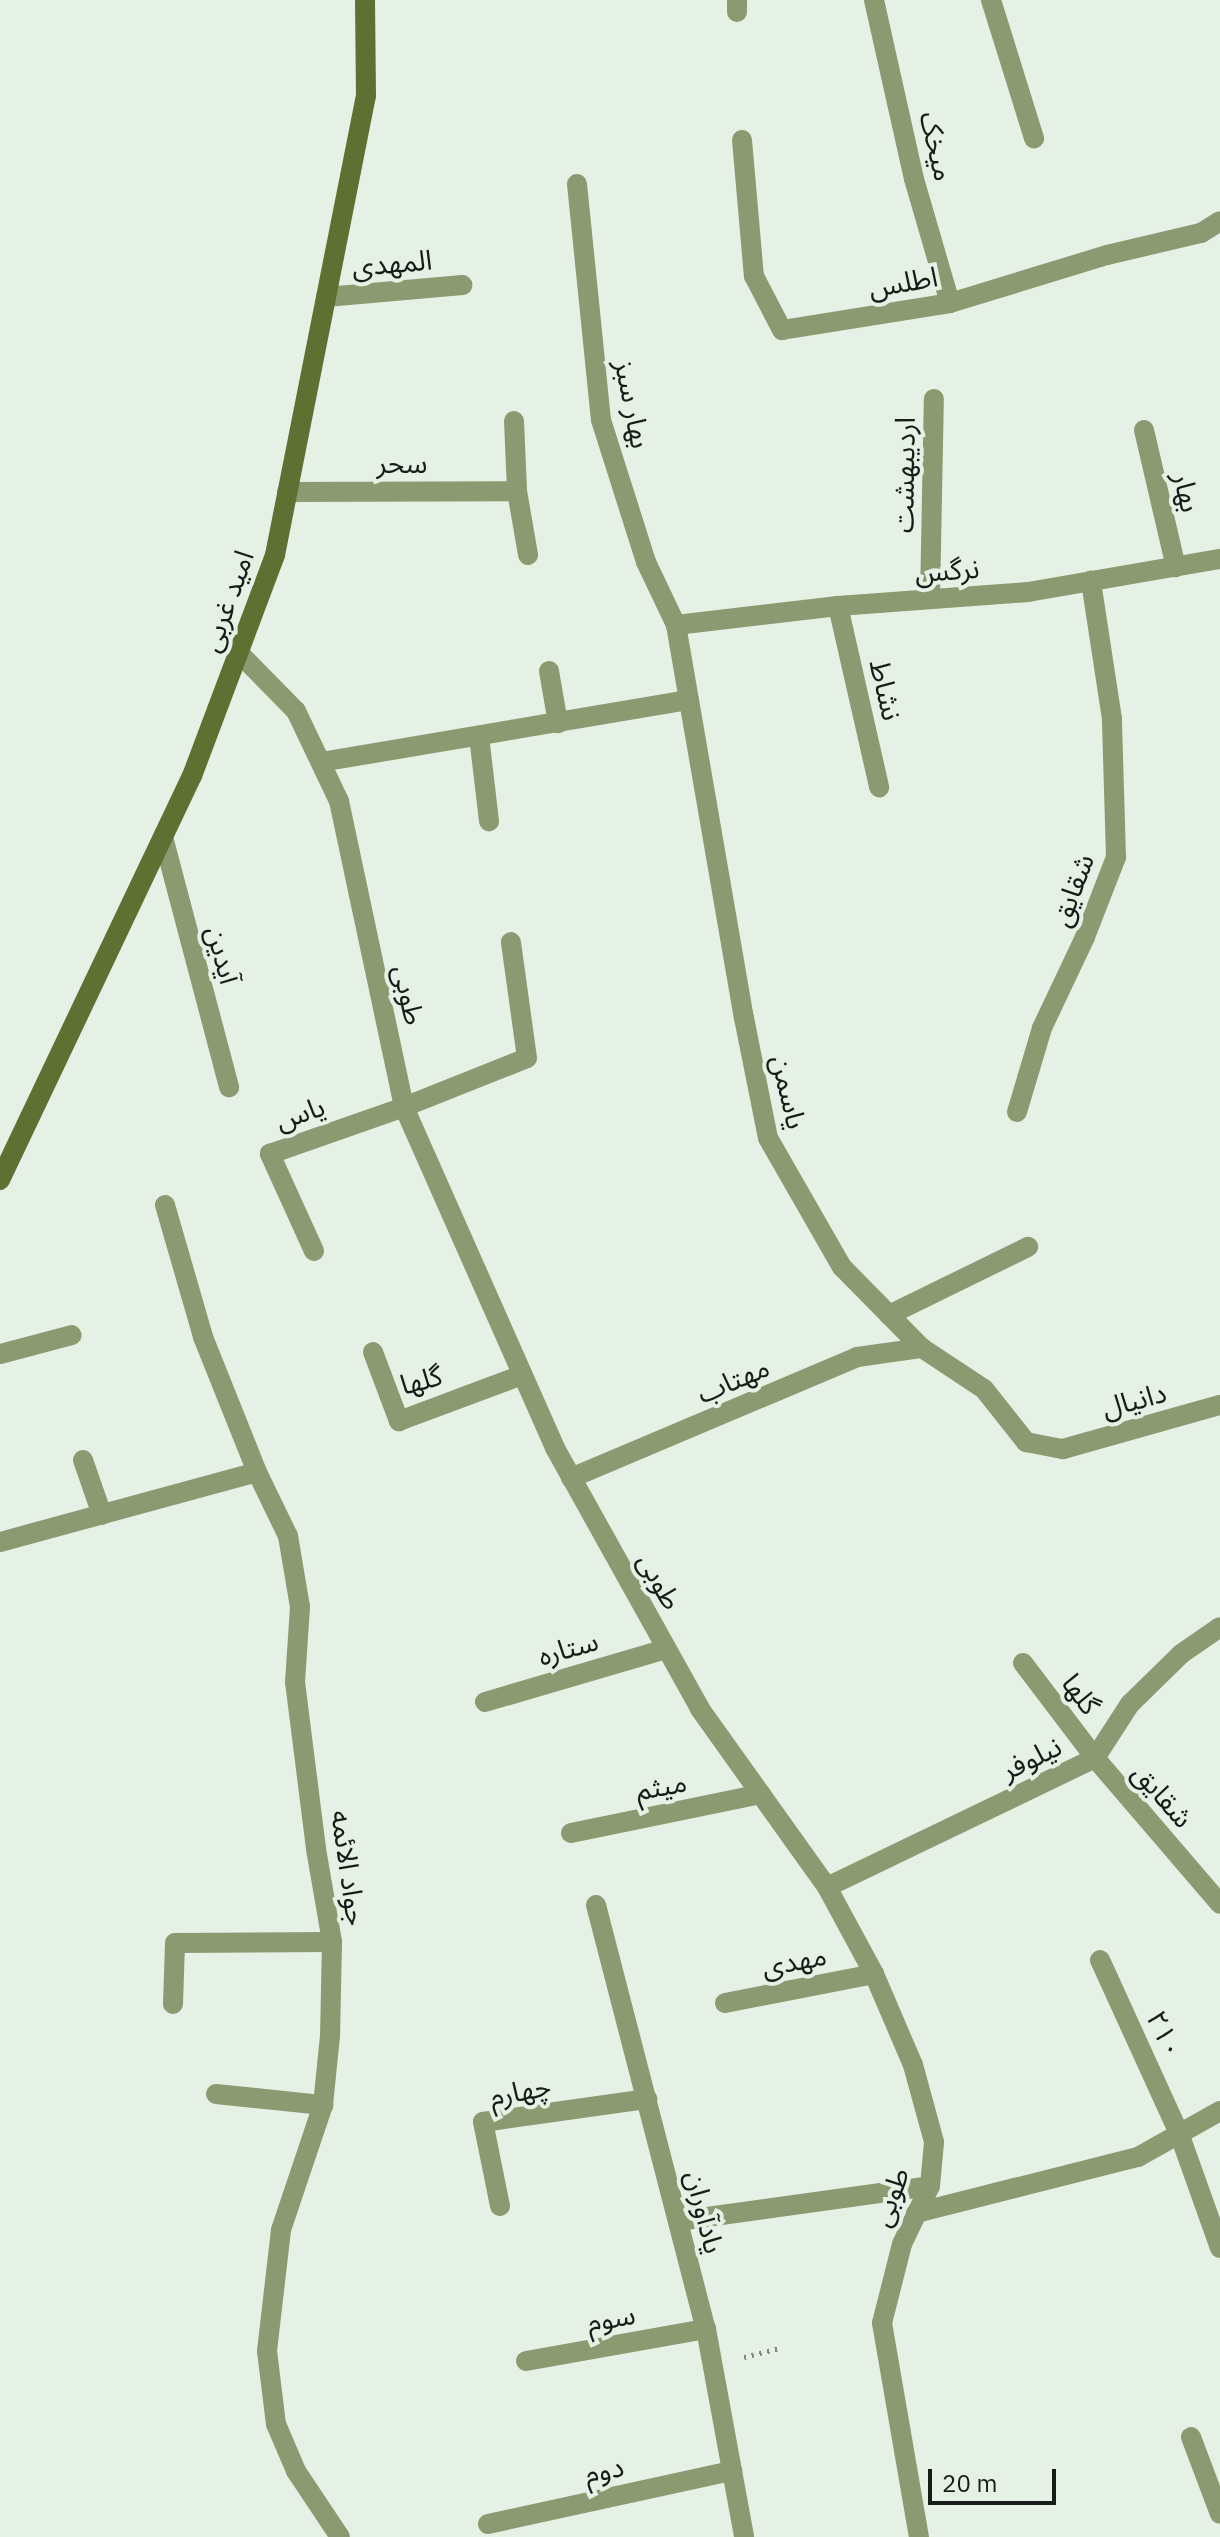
<!DOCTYPE html>
<meta charset="utf-8">
<style>
body{margin:0}
#map{position:relative;width:1220px;height:2537px;overflow:hidden;background:#e4f1e4;font-family:"IBM Plex Sans","Noto Sans Arabic",sans-serif}
div>[style]{position:absolute}
[style*='--x']{left:calc(var(--x)*1px);top:calc(var(--y)*1px);width:calc(var(--w)*1px);rotate:calc(var(--a)*1deg)}
.path>*{height:5px;margin-top:-2.5px;transform-origin:0;background:repeating-linear-gradient(90deg,#808980 0 2px,transparent 0 8px)}
.lane>*{height:20px;margin:-10px;padding:0 10px;transform-origin:10px;border-radius:10px;background:#8c9971}
.street>*{height:20px;margin:-10px;padding:0 10px;transform-origin:10px;border-radius:10px;background:#8c9971}
.secondary>*{height:20px;margin:-10px;padding:0 10px;transform-origin:10px;border-radius:10px;background:#607033}
span{translate:-50% -50%;white-space:nowrap;text-align:center;line-height:1.15;-webkit-text-stroke:8px #e4f1e4;paint-order:stroke}
.street-label{font-size:28px;color:#181c18}
.scale{position:absolute;left:928px;top:2469px;width:128px;height:36px;box-sizing:border-box;border:4px solid #181c18;border-top:0;padding-left:10px;font-size:24px;line-height:28px;white-space:nowrap;color:#181c18;-webkit-text-stroke:6px #e4f1e4;paint-order:stroke}
</style>
<div id="map">
<div class="path">
<div style="--x:744;--y:2357;--w:36;--a:-14"></div>
</div>
<div class="lane">
<div style="--x:549;--y:671;--w:53;--a:80.2"></div>
<div style="--x:479;--y:736;--w:86;--a:83.3"></div>
</div>
<div class="street">
<div style="--x:737;--y:0;--w:12;--a:90"></div>
<div style="--x:874;--y:0;--w:183;--a:77.4"></div>
<div style="--x:914;--y:179;--w:129;--a:73.8"></div>
<div style="--x:991;--y:0;--w:145;--a:72.7"></div>
<div style="--x:742;--y:140;--w:137;--a:85"></div>
<div style="--x:754;--y:276;--w:61;--a:62.6"></div>
<div style="--x:782;--y:330;--w:170;--a:-9.1"></div>
<div style="--x:950;--y:303;--w:164;--a:-17"></div>
<div style="--x:1107;--y:255;--w:97;--a:-13.2"></div>
<div style="--x:1201;--y:233;--w:22;--a:-32"></div>
<div style="--x:577;--y:184;--w:237;--a:84.2"></div>
<div style="--x:601;--y:420;--w:149;--a:72.4"></div>
<div style="--x:646;--y:562;--w:70;--a:64.5"></div>
<div style="--x:676;--y:625;--w:399;--a:80.2"></div>
<div style="--x:744;--y:1018;--w:122;--a:78.7"></div>
<div style="--x:768;--y:1138;--w:149;--a:60.2"></div>
<div style="--x:842;--y:1267;--w:114;--a:45.4"></div>
<div style="--x:922;--y:1348;--w:74;--a:33.5"></div>
<div style="--x:984;--y:1389;--w:68;--a:51.6"></div>
<div style="--x:1026;--y:1442;--w:38;--a:11"></div>
<div style="--x:1063;--y:1449;--w:163;--a:-15.7"></div>
<div style="--x:326;--y:297;--w:137;--a:-5"></div>
<div style="--x:514;--y:421;--w:70;--a:87.5"></div>
<div style="--x:517;--y:491;--w:65;--a:80.2"></div>
<div style="--x:1144;--y:430;--w:141;--a:76.9"></div>
<div style="--x:287;--y:492;--w:230;--a:-0.2"></div>
<div style="--x:930;--y:599;--w:200;--a:-88.9"></div>
<div style="--x:838;--y:606;--w:186;--a:77.2"></div>
<div style="--x:676;--y:625;--w:163;--a:-6.7"></div>
<div style="--x:838;--y:606;--w:191;--a:-4.2"></div>
<div style="--x:1028;--y:592;--w:195;--a:-9.8"></div>
<div style="--x:238;--y:652;--w:83;--a:45.5"></div>
<div style="--x:296;--y:711;--w:100;--a:64.5"></div>
<div style="--x:339;--y:801;--w:313;--a:78"></div>
<div style="--x:404;--y:1107;--w:373;--a:66.1"></div>
<div style="--x:555;--y:1448;--w:299;--a:60.9"></div>
<div style="--x:700;--y:1709;--w:219;--a:54.5"></div>
<div style="--x:827;--y:1887;--w:99;--a:61.6"></div>
<div style="--x:874;--y:1974;--w:99;--a:66.8"></div>
<div style="--x:913;--y:2065;--w:80;--a:74.7"></div>
<div style="--x:934;--y:2142;--w:44;--a:95.2"></div>
<div style="--x:930;--y:2186;--w:64;--a:115.8"></div>
<div style="--x:902;--y:2244;--w:81;--a:104.2"></div>
<div style="--x:882;--y:2323;--w:217;--a:80.2"></div>
<div style="--x:321;--y:762;--w:373;--a:-9.6"></div>
<div style="--x:163;--y:837;--w:259;--a:75.2"></div>
<div style="--x:1017;--y:1112;--w:88;--a:-73.4"></div>
<div style="--x:1042;--y:1028;--w:101;--a:-64.7"></div>
<div style="--x:1085;--y:937;--w:86;--a:-68.8"></div>
<div style="--x:1116;--y:857;--w:138;--a:-91.7"></div>
<div style="--x:1112;--y:719;--w:140;--a:-98.7"></div>
<div style="--x:165;--y:1205;--w:137;--a:73.9"></div>
<div style="--x:203;--y:1337;--w:145;--a:68.2"></div>
<div style="--x:257;--y:1472;--w:71;--a:64.2"></div>
<div style="--x:288;--y:1536;--w:72;--a:80.4"></div>
<div style="--x:300;--y:1607;--w:75;--a:93.8"></div>
<div style="--x:295;--y:1682;--w:168;--a:82.8"></div>
<div style="--x:316;--y:1849;--w:94;--a:80.2"></div>
<div style="--x:332;--y:1942;--w:94;--a:91.2"></div>
<div style="--x:330;--y:2036;--w:69;--a:95.8"></div>
<div style="--x:323;--y:2105;--w:132;--a:108.6"></div>
<div style="--x:281;--y:2230;--w:122;--a:96.6"></div>
<div style="--x:267;--y:2351;--w:74;--a:83"></div>
<div style="--x:276;--y:2424;--w:51;--a:66.9"></div>
<div style="--x:296;--y:2471;--w:79;--a:56.3"></div>
<div style="--x:314;--y:1251;--w:107;--a:-114.4"></div>
<div style="--x:270;--y:1154;--w:142;--a:-19.3"></div>
<div style="--x:404;--y:1107;--w:132;--a:-21.7"></div>
<div style="--x:527;--y:1058;--w:117;--a:-97.9"></div>
<div style="--x:889;--y:1315;--w:155;--a:-26.1"></div>
<div style="--x:373;--y:1352;--w:74;--a:69.4"></div>
<div style="--x:399;--y:1421;--w:131;--a:-20.5"></div>
<div style="--x:0;--y:1354;--w:74;--a:-14.8"></div>
<div style="--x:83;--y:1460;--w:58;--a:70.9"></div>
<div style="--x:571;--y:1478;--w:311;--a:-22.9"></div>
<div style="--x:857;--y:1357;--w:66;--a:-7.9"></div>
<div style="--x:0;--y:1542;--w:266;--a:-15.2"></div>
<div style="--x:1023;--y:1663;--w:119;--a:52.8"></div>
<div style="--x:1095;--y:1758;--w:192;--a:49.4"></div>
<div style="--x:485;--y:1702;--w:189;--a:-16.3"></div>
<div style="--x:571;--y:1833;--w:194;--a:-11.6"></div>
<div style="--x:827;--y:1887;--w:297;--a:-25.7"></div>
<div style="--x:1095;--y:1758;--w:64;--a:-57.1"></div>
<div style="--x:1130;--y:1704;--w:71;--a:-44.4"></div>
<div style="--x:1181;--y:1654;--w:47;--a:-34.7"></div>
<div style="--x:596;--y:1905;--w:438;--a:75.5"></div>
<div style="--x:706;--y:2329;--w:211;--a:79.6"></div>
<div style="--x:1100;--y:1960;--w:190;--a:65.5"></div>
<div style="--x:1179;--y:2133;--w:122;--a:70.4"></div>
<div style="--x:725;--y:2003;--w:152;--a:-11"></div>
<div style="--x:173;--y:2004;--w:61;--a:-88.1"></div>
<div style="--x:175;--y:1943;--w:157;--a:-0.4"></div>
<div style="--x:216;--y:2094;--w:108;--a:5.9"></div>
<div style="--x:500;--y:2206;--w:86;--a:-101.4"></div>
<div style="--x:483;--y:2122;--w:166;--a:-8"></div>
<div style="--x:916;--y:2213;--w:229;--a:-14.2"></div>
<div style="--x:1138;--y:2157;--w:94;--a:-29.3"></div>
<div style="--x:678;--y:2221;--w:254;--a:-7.9"></div>
<div style="--x:526;--y:2361;--w:183;--a:-10.1"></div>
<div style="--x:1191;--y:2437;--w:82;--a:69.4"></div>
<div style="--x:488;--y:2524;--w:250;--a:-12.3"></div>
</div>
<div class="secondary">
<div style="--x:0;--y:1180;--w:447;--a:-64.6"></div>
<div style="--x:192;--y:776;--w:236;--a:-69.4"></div>
<div style="--x:275;--y:555;--w:468;--a:-78.8"></div>
<div style="--x:366;--y:96;--w:96;--a:-90.6"></div>
</div>
<div class="street-label">
<span style="left:937px;top:146px;rotate:77deg">میخک</span>
<span style="left:392px;top:263px;rotate:-5deg">المهدی</span>
<span style="left:903px;top:282px;rotate:-10deg">اطلس</span>
<span style="left:633px;top:404px;rotate:79deg">بهار سبز</span>
<span style="left:402px;top:463px">سحر</span>
<span style="left:904px;top:475px;rotate:-89deg">اردیبهشت</span>
<span style="left:1187px;top:492px;rotate:77deg">بهار</span>
<span style="left:947px;top:570px;rotate:-4deg">نرگس</span>
<span style="left:227px;top:601px;rotate:-70deg">امید غربی</span>
<span style="left:886px;top:690px;rotate:77deg">نشاط</span>
<span style="left:1072px;top:890px;rotate:-69deg">شقایق</span>
<span style="left:223px;top:955px;rotate:75deg">آیدین</span>
<span style="left:409px;top:995px;rotate:78deg">طوبی</span>
<span style="left:789px;top:1092px;rotate:77deg">یاسمن</span>
<span style="left:300px;top:1113px;rotate:-19deg">یاس</span>
<span style="left:421px;top:1380px;rotate:-15deg">گلها</span>
<span style="left:733px;top:1380px;rotate:-23deg">مهتاب</span>
<span style="left:1134px;top:1400px;rotate:-15deg">دانیال</span>
<span style="left:660px;top:1581px;rotate:61deg">طوبی</span>
<span style="left:568px;top:1648px;rotate:-16deg">ستاره</span>
<span style="left:1081px;top:1694px;rotate:53deg">گلها</span>
<span style="left:1031px;top:1758px;rotate:-26deg">نیلوفر</span>
<span style="left:661px;top:1786px;rotate:-11deg">میثم</span>
<span style="left:1163px;top:1795px;rotate:49deg">شقایق</span>
<span style="left:349px;top:1868px;rotate:82deg">جواد الائمه</span>
<span style="left:794px;top:1961px;rotate:-11deg">مهدی</span>
<span style="left:1165px;top:2034px;rotate:65deg">۲۱۰</span>
<span style="left:520px;top:2091px;rotate:-11deg">چهارم</span>
<span style="left:890px;top:2197px;rotate:-70deg">طوبی</span>
<span style="left:705px;top:2212px;rotate:76deg">یادآوران</span>
<span style="left:611px;top:2318px;rotate:-10deg">سوم</span>
<span style="left:604px;top:2470px;rotate:-12deg">دوم</span>
</div>
<div class="scale">20 m</div>
</div>
